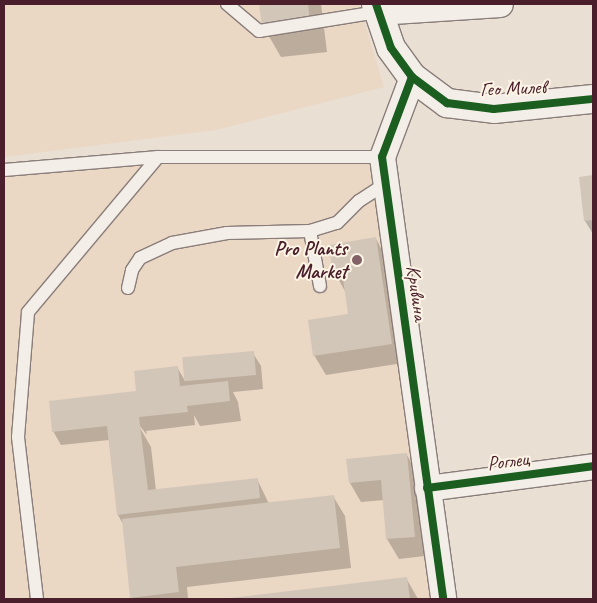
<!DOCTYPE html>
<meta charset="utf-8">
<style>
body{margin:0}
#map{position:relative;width:597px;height:603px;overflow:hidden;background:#e9dfd3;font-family:Caveat,sans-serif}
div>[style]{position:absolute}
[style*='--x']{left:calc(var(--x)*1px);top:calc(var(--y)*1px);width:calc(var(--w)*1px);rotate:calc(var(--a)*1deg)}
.built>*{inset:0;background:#ead7c4}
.shadow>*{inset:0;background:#0003}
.building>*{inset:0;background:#d2c6b9;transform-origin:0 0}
.roads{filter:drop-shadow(1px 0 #8a7d7a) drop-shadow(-1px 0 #8a7d7a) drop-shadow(0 1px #8a7d7a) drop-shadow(0 -1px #8a7d7a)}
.service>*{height:12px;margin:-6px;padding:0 6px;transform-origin:6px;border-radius:6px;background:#f3efe8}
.minor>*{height:25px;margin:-12.5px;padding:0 12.5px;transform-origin:12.5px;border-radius:12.5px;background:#f3efe8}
.tertiary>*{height:28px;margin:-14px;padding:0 14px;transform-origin:14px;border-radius:14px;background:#f3efe8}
.cycleway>*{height:8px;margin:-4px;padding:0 4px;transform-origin:4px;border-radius:4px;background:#1b5e20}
.dots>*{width:14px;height:14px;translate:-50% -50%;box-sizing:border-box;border:2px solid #fcf5e5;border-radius:50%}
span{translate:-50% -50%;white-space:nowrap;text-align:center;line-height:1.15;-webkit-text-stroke:4px #fcf5e5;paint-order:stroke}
.street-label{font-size:20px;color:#4a1f2b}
.poi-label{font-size:20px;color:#4a1f2b;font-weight:700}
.right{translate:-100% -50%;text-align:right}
.frame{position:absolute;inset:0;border:5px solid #4a1f2b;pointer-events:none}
</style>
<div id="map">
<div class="built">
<div style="clip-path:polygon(4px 4px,359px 4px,384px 87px,216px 130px,4px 157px)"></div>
<div style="clip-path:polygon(158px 157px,382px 157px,443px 599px,4px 599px,4px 170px)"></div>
</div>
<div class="shadow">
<div style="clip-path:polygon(261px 4px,321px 4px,327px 52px,281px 57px,263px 26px)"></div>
<div style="clip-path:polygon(593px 177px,593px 234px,585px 221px,580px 178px)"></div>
<div style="clip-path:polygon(376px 239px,387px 259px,403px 363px,326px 375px,314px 355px,350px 315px,346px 293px,335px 273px)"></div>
<div style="clip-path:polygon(253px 353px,261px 366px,263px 389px,233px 392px,238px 402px,241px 421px,200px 426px,194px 415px,195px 425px,146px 431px,147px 435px,136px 421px,151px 447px,156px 491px,257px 479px,269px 504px,333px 496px,345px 516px,351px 568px,187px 587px,188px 599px,133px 599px,123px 524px,118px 515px,109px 440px,61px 445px,53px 431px,138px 393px,177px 367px,185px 381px)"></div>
<div style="clip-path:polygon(407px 455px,418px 475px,425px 556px,399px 559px,387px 539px,384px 500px,361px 502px,350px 483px)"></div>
<div style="clip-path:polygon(406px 578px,418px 599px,232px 599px)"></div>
</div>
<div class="building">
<div style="clip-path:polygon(259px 4px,308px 4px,310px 21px,262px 26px)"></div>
<div style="clip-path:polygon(593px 175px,593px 220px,584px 221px,579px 177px)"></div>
<div style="clip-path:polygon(376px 237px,392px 344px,313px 356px,308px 320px,348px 314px,342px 272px,333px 273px,329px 245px)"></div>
<div style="left:254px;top:351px;width:24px;height:72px;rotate:85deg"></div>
<div style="clip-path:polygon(178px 366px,180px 386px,228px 381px,230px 401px,187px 406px,188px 412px,139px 417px,148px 490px,258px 478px,260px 498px,117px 515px,107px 426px,52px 432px,49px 401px,136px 391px,134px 371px)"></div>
<div style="clip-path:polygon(407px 453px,415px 537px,386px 539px,381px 480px,349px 483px,346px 459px)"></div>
<div style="clip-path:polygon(334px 495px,340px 548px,176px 567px,179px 592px,130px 598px,122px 519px)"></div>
<div style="clip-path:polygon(407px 577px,410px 599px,231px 599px,231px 598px)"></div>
</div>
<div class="roads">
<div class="service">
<div style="--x:227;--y:4;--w:42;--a:40.2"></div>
<div style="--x:259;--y:31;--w:120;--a:-9.1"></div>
<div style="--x:4;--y:170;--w:155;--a:-4.8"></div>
<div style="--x:158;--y:157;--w:224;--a:0"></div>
<div style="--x:310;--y:231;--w:56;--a:79.7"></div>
<div style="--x:128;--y:288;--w:18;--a:-77"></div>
<div style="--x:132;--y:270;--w:14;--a:-56"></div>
<div style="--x:140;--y:258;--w:35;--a:-25"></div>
<div style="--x:172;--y:243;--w:56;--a:-10.3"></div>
<div style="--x:227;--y:233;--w:83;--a:-1.4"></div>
<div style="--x:310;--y:231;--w:28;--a:-17"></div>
<div style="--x:337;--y:223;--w:31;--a:-45"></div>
<div style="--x:359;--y:201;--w:31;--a:-33"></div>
<div style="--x:37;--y:599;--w:163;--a:-96.7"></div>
<div style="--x:18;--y:437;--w:125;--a:-85.4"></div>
<div style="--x:28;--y:312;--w:202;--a:-50"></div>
</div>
<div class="minor">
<div style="--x:377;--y:12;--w:123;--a:-3.7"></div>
<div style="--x:412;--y:77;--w:85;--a:110.6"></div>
<div style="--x:382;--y:157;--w:446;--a:82.1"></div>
<div style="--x:427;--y:488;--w:167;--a:-7.5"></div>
</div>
<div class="tertiary">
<div style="--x:376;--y:4;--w:46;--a:71.2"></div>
<div style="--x:391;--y:48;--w:36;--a:54"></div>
<div style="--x:412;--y:77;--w:44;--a:36.6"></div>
<div style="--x:447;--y:103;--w:47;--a:7.3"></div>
<div style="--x:494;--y:109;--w:100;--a:-5.8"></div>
</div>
</div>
<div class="cycleway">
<div style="--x:376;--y:4;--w:46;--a:71.2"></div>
<div style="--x:391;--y:48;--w:36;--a:54"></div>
<div style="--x:412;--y:77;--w:44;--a:36.6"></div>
<div style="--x:447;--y:103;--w:47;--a:7.3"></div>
<div style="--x:494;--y:109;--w:100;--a:-5.8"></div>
<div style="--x:412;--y:77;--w:85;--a:110.6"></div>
<div style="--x:382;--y:157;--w:446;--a:82.1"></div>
<div style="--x:427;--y:488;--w:167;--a:-7.5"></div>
</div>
<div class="dots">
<div style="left:357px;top:260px;background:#826266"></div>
</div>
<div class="street-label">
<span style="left:513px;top:88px;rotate:-2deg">Гео Милев</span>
<span style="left:417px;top:293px;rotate:82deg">Кривина</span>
<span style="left:508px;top:461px;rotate:-7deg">Роглец</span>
</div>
<div class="poi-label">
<span class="right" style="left:347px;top:260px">Pro Plants<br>Market</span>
</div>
<div class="frame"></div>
</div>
